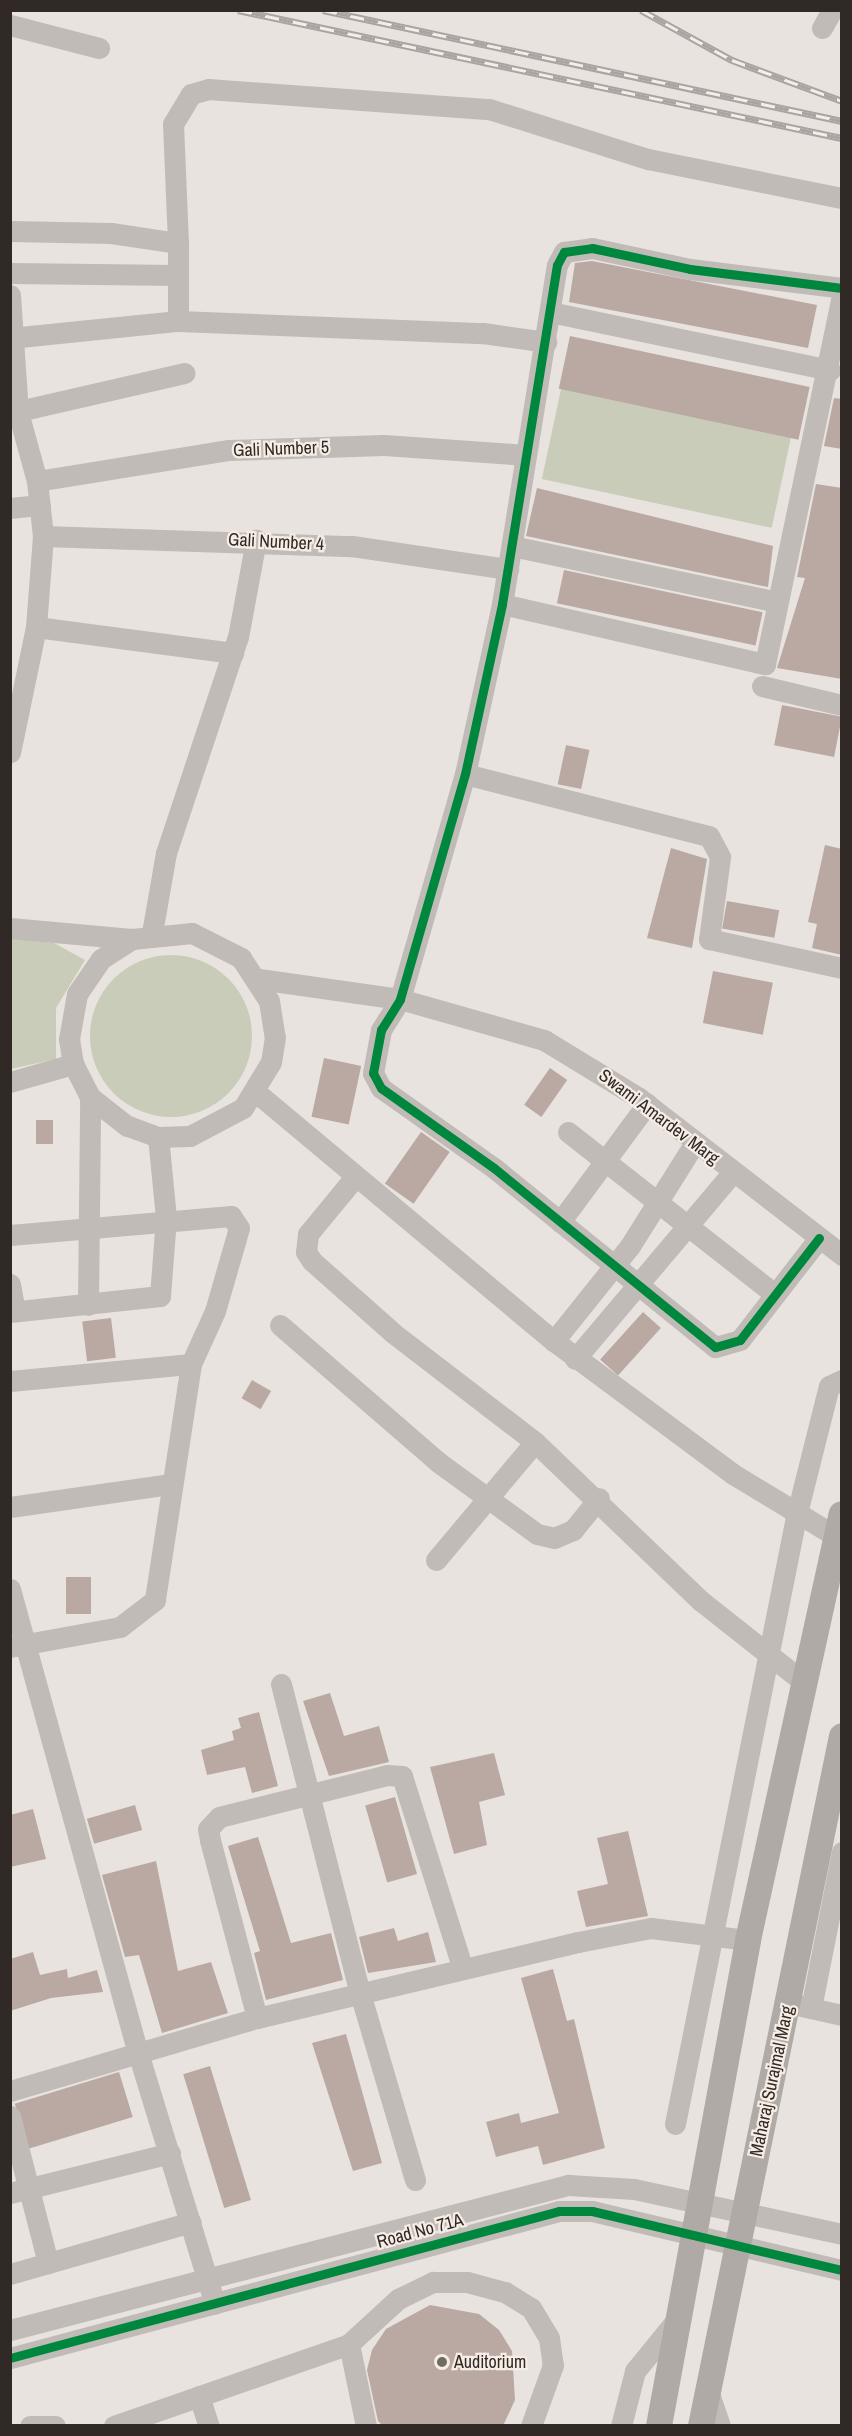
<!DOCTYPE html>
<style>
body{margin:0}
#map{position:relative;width:852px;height:2436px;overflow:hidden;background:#e8e3de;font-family:"Archivo Narrow",sans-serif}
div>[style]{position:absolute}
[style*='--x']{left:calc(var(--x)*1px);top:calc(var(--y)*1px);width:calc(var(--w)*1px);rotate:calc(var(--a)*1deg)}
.green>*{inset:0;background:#c9ccb9;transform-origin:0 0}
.round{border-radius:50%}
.building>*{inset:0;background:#baa8a2;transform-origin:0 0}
.minor>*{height:21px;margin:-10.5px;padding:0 10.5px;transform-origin:10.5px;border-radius:10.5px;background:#c1bbb7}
.major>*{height:26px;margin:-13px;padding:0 13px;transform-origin:13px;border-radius:13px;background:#b0aaa6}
.rail>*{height:7px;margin-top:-3.5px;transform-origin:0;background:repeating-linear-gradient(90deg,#f6ede5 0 14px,#a9a4a1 0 28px);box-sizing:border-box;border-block:2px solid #a9a4a1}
.cycleway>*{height:9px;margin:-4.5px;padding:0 4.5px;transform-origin:4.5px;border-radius:4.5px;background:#00873e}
.dots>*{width:16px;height:16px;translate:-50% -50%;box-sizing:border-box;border:3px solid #f6ede5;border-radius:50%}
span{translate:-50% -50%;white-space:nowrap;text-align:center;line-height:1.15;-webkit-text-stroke:4.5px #f6ede5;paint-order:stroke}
.street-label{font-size:18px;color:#312926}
.poi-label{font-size:18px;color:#312926}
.left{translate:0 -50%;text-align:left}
.frame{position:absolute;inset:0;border:12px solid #312926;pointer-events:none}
</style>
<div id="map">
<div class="green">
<div style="left:561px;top:389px;width:235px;height:92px;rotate:12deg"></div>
<div style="clip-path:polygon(11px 938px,54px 943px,85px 960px,56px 1008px,56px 1059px,11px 1069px)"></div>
<div class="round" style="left:90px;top:955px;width:162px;height:162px"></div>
</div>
<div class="building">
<div style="clip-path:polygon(592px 261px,817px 305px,808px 348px,569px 302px,575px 263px)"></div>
<div style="left:570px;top:336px;width:245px;height:54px;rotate:12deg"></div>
<div style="clip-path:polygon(834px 398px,842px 399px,842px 449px,824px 446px)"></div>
<div style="clip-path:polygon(816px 484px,842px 488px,842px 679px,777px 668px,805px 578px,797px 577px)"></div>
<div style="clip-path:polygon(537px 488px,773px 546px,768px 587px,526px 536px)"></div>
<div style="left:564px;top:570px;width:203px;height:34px;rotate:12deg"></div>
<div style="left:782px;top:705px;width:61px;height:41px;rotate:11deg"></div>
<div style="left:566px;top:745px;width:24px;height:40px;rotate:12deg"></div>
<div style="clip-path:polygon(825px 845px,842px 849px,842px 955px,812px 948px,817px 924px,808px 922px)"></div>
<div style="clip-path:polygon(671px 848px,707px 859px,692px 948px,647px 938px)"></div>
<div style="left:727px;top:901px;width:53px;height:28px;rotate:10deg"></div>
<div style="left:713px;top:971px;width:61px;height:53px;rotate:11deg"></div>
<div style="left:324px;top:1058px;width:38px;height:60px;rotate:12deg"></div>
<div style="left:550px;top:1068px;width:21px;height:45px;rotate:35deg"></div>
<div style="left:36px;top:1120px;width:17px;height:24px"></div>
<div style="left:421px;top:1132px;width:35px;height:63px;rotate:35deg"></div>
<div style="left:643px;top:1312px;width:24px;height:64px;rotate:42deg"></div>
<div style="left:111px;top:1318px;width:40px;height:29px;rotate:83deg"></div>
<div style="left:252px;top:1380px;width:22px;height:21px;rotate:30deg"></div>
<div style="left:66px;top:1577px;width:25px;height:37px"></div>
<div style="clip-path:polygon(330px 1693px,344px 1736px,379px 1726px,389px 1762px,329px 1776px,303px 1701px)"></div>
<div style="clip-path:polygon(259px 1712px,278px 1786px,252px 1793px,245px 1767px,207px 1775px,201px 1750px,234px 1740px,232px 1731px,241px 1728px,238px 1718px)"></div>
<div style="clip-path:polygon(494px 1753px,505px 1795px,479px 1802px,487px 1845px,454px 1854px,430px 1767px)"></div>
<div style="left:395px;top:1797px;width:80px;height:31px;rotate:74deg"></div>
<div style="left:135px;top:1805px;width:26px;height:50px;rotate:74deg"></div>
<div style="clip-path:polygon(33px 1809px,46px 1859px,10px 1867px,10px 1815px)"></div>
<div style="clip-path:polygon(628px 1831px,648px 1916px,586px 1927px,577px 1891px,608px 1884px,597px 1838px)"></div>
<div style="clip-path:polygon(258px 1837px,291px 1943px,331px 1933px,343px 1980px,266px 2000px,254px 1953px,260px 1951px,228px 1846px)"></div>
<div style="clip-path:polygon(156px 1861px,178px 1971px,211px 1962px,228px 2013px,162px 2033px,139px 1955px,125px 1957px,102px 1875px)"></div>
<div style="clip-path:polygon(394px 1928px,398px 1941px,428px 1932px,436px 1962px,368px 1973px,359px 1937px)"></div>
<div style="clip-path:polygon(33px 1952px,40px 1975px,67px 1969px,68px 1978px,97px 1970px,103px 1992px,51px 1998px,10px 2011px,10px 1959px)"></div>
<div style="clip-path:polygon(553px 1969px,567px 2021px,574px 2019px,605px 2148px,543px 2165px,538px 2146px,496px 2157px,486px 2122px,519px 2113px,521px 2123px,559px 2113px,521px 1978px)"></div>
<div style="clip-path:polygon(346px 2034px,382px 2163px,353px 2171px,312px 2043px)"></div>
<div style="left:210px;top:2066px;width:140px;height:28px;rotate:73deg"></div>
<div style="left:119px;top:2072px;width:47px;height:109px;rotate:73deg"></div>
<div style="clip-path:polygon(430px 2305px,479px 2314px,499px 2330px,512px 2351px,515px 2400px,503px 2426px,383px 2426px,378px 2421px,367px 2370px,372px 2350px,386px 2329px)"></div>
</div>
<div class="minor">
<div style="--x:10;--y:25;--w:92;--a:14.5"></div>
<div style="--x:822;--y:28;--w:21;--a:-61"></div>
<div style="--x:10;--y:231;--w:101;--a:1.1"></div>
<div style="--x:111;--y:233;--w:68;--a:8.5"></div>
<div style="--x:178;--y:243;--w:78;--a:90"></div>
<div style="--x:178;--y:243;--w:119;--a:-92.4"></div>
<div style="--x:173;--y:124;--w:35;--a:-59"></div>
<div style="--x:191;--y:94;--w:18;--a:-16"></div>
<div style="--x:208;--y:89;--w:282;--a:4.1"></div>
<div style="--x:489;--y:109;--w:167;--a:17.5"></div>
<div style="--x:648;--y:159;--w:198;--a:11.4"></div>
<div style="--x:10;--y:273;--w:168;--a:0.7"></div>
<div style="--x:10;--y:295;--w:117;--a:86.1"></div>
<div style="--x:18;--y:412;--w:72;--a:74.6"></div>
<div style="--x:37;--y:481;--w:55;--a:83.8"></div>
<div style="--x:43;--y:536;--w:91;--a:94.4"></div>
<div style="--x:36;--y:627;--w:128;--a:101.7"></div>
<div style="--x:550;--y:312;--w:286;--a:11.7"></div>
<div style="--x:10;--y:338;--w:169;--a:-5.8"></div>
<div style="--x:178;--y:321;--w:305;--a:2.3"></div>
<div style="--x:483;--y:333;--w:64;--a:8.1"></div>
<div style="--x:10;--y:413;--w:179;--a:-12.9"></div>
<div style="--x:37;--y:481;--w:193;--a:-9.2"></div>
<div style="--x:228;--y:450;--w:156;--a:-1.8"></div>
<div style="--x:384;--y:445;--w:142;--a:4"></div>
<div style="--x:10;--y:508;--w:30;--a:-6"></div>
<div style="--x:43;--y:536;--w:309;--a:1.9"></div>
<div style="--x:352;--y:546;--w:158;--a:8.4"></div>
<div style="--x:512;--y:546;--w:271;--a:11.9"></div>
<div style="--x:502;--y:604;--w:270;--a:12.9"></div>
<div style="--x:765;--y:664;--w:376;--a:-78.2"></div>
<div style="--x:36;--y:627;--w:199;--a:7.5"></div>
<div style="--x:762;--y:686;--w:82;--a:13.4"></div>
<div style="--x:465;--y:774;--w:252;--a:14.3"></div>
<div style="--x:709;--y:836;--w:24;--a:62"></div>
<div style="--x:720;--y:857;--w:83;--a:97.6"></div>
<div style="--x:709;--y:939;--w:136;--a:12.3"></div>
<div style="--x:10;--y:928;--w:122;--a:5.2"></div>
<div style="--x:132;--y:939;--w:60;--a:-5.7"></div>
<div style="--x:192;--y:933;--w:55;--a:27"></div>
<div style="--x:241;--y:958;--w:51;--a:56.9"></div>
<div style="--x:269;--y:1001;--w:36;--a:81"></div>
<div style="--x:275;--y:1037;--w:25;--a:99"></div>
<div style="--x:271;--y:1062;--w:54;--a:121.3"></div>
<div style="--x:243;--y:1108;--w:60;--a:152.2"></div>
<div style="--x:190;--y:1136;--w:32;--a:178"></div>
<div style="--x:158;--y:1137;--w:33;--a:-160"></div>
<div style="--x:127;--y:1126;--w:47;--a:-141.9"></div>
<div style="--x:90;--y:1097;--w:37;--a:-117"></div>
<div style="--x:73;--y:1064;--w:25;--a:-99"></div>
<div style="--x:69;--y:1039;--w:46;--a:-79.9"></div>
<div style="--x:77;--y:994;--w:42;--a:-55.6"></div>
<div style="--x:101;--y:959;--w:37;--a:-33"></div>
<div style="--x:152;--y:933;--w:81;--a:-80.1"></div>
<div style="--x:166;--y:853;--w:228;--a:-71.6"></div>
<div style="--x:238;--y:637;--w:99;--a:-79.5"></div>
<div style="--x:259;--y:979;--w:142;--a:8.1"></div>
<div style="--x:400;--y:999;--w:150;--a:15.9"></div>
<div style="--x:544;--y:1040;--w:111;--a:31.4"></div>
<div style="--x:639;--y:1098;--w:257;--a:37.7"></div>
<div style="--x:10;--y:1082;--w:66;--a:-15.9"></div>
<div style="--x:257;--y:1093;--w:387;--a:39.9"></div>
<div style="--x:568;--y:1132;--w:261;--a:38.1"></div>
<div style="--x:694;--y:1144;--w:120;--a:122.1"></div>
<div style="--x:630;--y:1246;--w:122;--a:128.7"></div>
<div style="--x:554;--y:1341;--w:223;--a:36.6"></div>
<div style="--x:733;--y:1474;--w:122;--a:31.2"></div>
<div style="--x:355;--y:1177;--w:74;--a:129.5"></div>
<div style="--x:308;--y:1234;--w:18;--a:96"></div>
<div style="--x:306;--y:1252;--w:11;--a:56"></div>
<div style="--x:312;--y:1261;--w:108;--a:41.6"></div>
<div style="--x:393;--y:1333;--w:179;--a:37.5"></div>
<div style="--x:535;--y:1442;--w:230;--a:43.8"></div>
<div style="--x:701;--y:1601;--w:132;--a:38.3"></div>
<div style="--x:560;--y:1222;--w:147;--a:-53.6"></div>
<div style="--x:10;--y:1235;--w:222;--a:-4.9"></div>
<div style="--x:231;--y:1216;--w:14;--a:56"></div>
<div style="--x:239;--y:1228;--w:86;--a:106.1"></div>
<div style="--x:215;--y:1311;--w:58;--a:114.4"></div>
<div style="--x:191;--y:1364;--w:239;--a:98.7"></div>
<div style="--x:155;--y:1600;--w:44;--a:142.4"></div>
<div style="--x:120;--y:1627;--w:112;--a:169.7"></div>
<div style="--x:819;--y:1238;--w:129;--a:127.8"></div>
<div style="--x:740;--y:1340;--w:26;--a:164"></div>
<div style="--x:715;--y:1347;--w:284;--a:-141"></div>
<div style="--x:494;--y:1168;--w:138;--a:-144.7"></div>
<div style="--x:381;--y:1088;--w:17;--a:-118"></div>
<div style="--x:373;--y:1073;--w:44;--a:-79.5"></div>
<div style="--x:381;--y:1030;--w:36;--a:-58"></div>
<div style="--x:400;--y:999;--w:234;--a:-73.9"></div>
<div style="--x:465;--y:774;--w:174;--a:-77.7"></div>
<div style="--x:502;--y:604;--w:343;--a:-80.8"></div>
<div style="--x:557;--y:265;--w:15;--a:-62"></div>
<div style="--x:564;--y:252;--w:28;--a:-8"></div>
<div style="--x:592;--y:248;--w:100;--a:12.1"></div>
<div style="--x:690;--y:269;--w:153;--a:7.1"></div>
<div style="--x:10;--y:1284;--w:27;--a:80"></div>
<div style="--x:88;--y:1305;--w:208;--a:-89.4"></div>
<div style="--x:10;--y:1312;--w:151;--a:-6.1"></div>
<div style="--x:160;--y:1296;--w:78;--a:-85.6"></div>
<div style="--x:166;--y:1218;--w:81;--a:-95.6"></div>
<div style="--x:280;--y:1325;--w:209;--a:40.9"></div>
<div style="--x:438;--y:1462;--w:122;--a:36"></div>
<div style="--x:537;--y:1534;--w:17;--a:13"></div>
<div style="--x:554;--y:1538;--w:21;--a:-23"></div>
<div style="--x:573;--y:1530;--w:41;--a:-50.9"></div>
<div style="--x:575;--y:1359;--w:245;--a:-49.8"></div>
<div style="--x:10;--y:1381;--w:182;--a:-5.4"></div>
<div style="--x:10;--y:1507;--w:161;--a:-8.2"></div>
<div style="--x:436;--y:1560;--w:154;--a:-50"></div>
<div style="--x:10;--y:1589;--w:484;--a:74.6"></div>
<div style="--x:139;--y:2056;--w:259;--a:73"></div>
<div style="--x:281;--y:1684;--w:319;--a:75.7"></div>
<div style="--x:360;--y:1993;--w:195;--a:73.6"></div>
<div style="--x:797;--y:2005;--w:46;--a:12.5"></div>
<div style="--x:811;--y:2008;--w:159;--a:-78.8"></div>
<div style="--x:257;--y:2018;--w:184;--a:-104.8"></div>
<div style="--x:210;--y:1840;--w:11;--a:-100"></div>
<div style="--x:208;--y:1829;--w:16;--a:-47"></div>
<div style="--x:219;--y:1817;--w:173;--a:-14"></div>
<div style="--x:387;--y:1775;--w:15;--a:4"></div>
<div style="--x:402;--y:1776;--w:199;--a:72.5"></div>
<div style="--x:10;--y:2091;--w:258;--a:-16.5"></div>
<div style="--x:257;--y:2018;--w:330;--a:-13.3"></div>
<div style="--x:578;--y:1942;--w:74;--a:-10.9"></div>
<div style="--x:651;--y:1928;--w:98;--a:7.1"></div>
<div style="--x:10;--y:2116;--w:152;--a:75.5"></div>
<div style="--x:675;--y:2124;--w:619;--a:-78.73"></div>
<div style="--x:796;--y:1517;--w:135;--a:-75.9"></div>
<div style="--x:829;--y:1386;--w:14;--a:-25"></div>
<div style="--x:10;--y:2193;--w:165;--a:-14"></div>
<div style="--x:10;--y:2274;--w:188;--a:-16"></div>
<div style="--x:10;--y:2330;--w:577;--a:-14.57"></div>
<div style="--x:568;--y:2185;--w:66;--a:3.5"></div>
<div style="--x:634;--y:2189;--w:213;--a:12.2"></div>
<div style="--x:349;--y:2344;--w:84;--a:78.3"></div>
<div style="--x:10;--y:2358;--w:568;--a:-14.99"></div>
<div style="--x:559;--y:2211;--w:33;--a:0"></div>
<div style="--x:592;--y:2211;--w:257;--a:13.3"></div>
<div style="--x:708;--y:2391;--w:37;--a:71"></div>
<div style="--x:199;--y:2396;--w:32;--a:72"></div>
<div style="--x:30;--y:2426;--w:25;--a:0"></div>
<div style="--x:114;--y:2426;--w:249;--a:-19.2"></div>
<div style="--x:349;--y:2344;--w:67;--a:-42.6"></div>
<div style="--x:398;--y:2299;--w:39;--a:-26"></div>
<div style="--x:433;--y:2282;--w:34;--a:0"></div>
<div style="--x:467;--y:2282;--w:39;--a:15"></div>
<div style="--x:505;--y:2292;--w:31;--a:32"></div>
<div style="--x:531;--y:2308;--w:35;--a:59"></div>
<div style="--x:549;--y:2338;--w:27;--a:82"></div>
<div style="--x:553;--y:2365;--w:65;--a:109.8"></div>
<div style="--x:621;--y:2426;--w:57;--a:-75.7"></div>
<div style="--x:635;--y:2371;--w:70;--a:-50.8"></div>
</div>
<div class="major">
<div style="--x:659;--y:2426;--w:494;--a:-79.6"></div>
<div style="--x:748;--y:1940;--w:436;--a:-77.6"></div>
<div style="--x:701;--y:2426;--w:704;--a:-78.45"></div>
</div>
<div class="rail">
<div style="--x:238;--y:10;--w:617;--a:11.97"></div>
<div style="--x:323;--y:10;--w:531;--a:12.07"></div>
<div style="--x:641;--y:10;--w:104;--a:28.8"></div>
<div style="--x:732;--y:60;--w:117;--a:20.4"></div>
</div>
<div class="cycleway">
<div style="--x:819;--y:1238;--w:129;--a:127.8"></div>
<div style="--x:740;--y:1340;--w:26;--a:164"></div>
<div style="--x:715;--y:1347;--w:284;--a:-141"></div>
<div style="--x:494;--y:1168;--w:138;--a:-144.7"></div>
<div style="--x:381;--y:1088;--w:17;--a:-118"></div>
<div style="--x:373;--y:1073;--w:44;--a:-79.5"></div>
<div style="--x:381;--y:1030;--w:36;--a:-58"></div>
<div style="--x:400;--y:999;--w:234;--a:-73.9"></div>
<div style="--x:465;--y:774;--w:174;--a:-77.7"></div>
<div style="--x:502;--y:604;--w:343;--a:-80.8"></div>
<div style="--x:557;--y:265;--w:15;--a:-62"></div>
<div style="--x:564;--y:252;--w:28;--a:-8"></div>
<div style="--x:592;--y:248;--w:100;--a:12.1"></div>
<div style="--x:690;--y:269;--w:153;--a:7.1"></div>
<div style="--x:10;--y:2358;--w:568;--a:-14.99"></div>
<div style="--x:559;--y:2211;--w:33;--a:0"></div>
<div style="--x:592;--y:2211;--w:257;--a:13.3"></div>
</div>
<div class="dots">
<div style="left:442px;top:2362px;background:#716a66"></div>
</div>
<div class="street-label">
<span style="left:281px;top:449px;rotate:-2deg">Gali Number 5</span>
<span style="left:276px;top:542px;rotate:3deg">Gali Number 4</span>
<span style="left:659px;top:1117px;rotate:37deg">Swami Amardev Marg</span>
<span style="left:772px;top:2081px;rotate:-78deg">Maharaj Surajmal Marg</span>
<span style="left:420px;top:2231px;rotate:-15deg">Road No 71A</span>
</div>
<div class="poi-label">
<span class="left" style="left:454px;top:2362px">Auditorium</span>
</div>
<div class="frame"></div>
</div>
